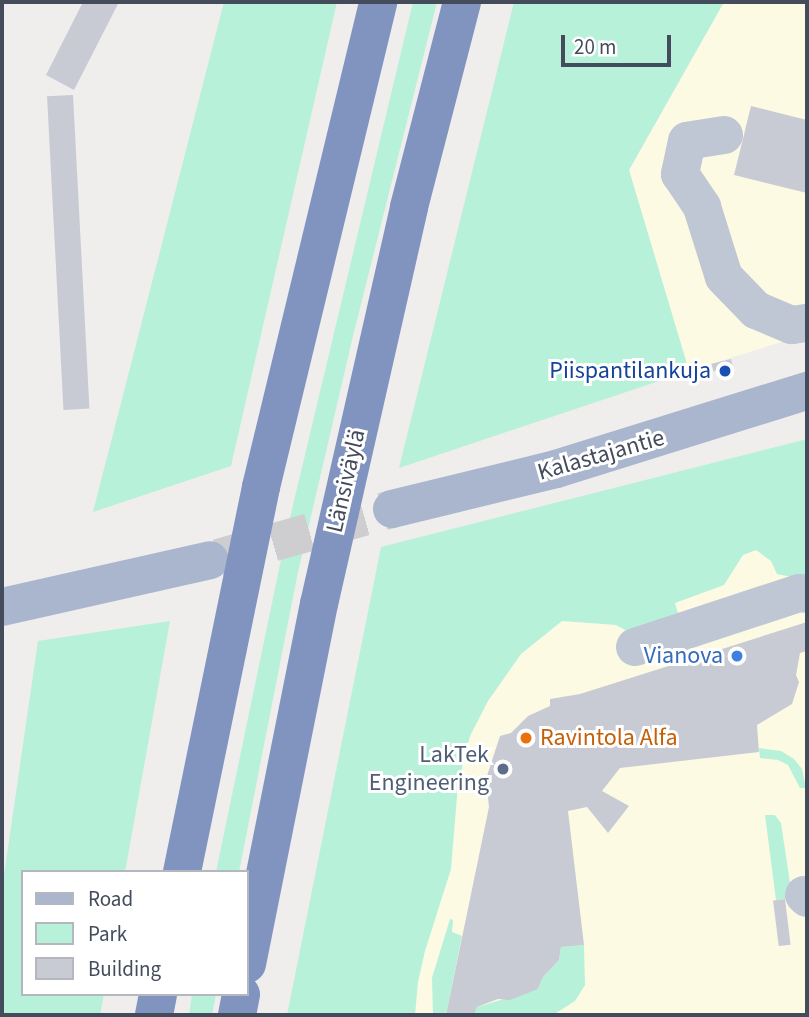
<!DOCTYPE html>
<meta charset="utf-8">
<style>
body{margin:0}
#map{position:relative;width:809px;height:1017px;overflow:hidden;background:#f0eded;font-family:"Source Sans 3",sans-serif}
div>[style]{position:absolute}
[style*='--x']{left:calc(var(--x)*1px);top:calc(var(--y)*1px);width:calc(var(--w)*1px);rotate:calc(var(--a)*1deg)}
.commercial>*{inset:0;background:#fdfae4}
.green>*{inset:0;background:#b7f1d9}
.building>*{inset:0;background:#c8cbd3;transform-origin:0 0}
.major-tunnel>*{height:38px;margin-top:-19px;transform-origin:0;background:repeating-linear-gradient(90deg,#cecdd0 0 38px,transparent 0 57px)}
.minor>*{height:38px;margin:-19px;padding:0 19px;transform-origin:19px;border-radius:19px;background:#bfc6d4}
.major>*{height:38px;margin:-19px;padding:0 19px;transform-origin:19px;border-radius:19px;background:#aab6ce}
.highway>*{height:38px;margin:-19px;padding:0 19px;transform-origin:19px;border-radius:19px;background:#8194c0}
.dots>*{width:19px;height:19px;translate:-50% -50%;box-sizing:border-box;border:4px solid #fff;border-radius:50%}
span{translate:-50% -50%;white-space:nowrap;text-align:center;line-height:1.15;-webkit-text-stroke:6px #fff;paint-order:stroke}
.transit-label{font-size:24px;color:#164399}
.right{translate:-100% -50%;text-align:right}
.street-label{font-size:24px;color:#444c5c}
.shop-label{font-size:24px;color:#366cbe}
.food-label{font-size:24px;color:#c56008}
.left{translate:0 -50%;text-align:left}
.service-label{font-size:24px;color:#4e5e75}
.frame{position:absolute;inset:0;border:4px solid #444c5c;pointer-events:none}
.legend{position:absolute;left:21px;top:870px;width:228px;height:126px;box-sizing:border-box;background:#fff;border:2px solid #b4b7be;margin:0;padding:9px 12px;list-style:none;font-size:21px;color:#444c5c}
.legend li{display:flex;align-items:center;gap:14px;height:35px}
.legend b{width:35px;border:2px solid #b4b7be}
.scale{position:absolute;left:561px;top:35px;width:110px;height:32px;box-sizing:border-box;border:4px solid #444c5c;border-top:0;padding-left:9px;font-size:21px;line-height:24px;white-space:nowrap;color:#444c5c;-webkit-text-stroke:5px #fff;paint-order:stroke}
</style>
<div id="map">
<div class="commercial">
<div style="clip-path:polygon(724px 2px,807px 2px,807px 334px,689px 371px,629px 170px)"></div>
<div style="clip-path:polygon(807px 462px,807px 1015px,406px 1015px,497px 564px)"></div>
</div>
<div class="green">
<div style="clip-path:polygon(224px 2px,337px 2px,231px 466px,93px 512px)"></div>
<div style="clip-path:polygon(413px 2px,437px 2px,353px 336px,298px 572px,239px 872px,216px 872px,288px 526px)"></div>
<div style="clip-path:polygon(514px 2px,724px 2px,629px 170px,689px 371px,399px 468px)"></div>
<div style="clip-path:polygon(807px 439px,807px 580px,777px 574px,771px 561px,756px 550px,743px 555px,724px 585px,675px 603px,679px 617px,634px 635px,616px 625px,562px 621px,521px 654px,488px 701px,470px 736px,458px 784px,451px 869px,425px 951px,418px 982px,415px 1015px,287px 1015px,381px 547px)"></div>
<div style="clip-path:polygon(170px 621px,125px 872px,23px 872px,23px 994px,104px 994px,100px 1015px,2px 1015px,2px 889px,38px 641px)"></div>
<div style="clip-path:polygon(759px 748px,781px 751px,794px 759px,802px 769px,806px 788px,800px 788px,788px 765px,778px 760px,760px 758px)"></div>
<div style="clip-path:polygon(765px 815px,775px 815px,781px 823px,792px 896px,785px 899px,776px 900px)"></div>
<div style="clip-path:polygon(450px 919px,453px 920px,452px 932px,462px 936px,446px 1015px,433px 1015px,432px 978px)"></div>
<div style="clip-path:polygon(584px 945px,585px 985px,575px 1001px,553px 1015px,474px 1015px,477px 1007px,538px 989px,543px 977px,559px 960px,561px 947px)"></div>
<div style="clip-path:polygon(192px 994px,216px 994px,212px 1015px,189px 1015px)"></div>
</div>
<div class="building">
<div style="clip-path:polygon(83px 2px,119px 2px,74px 90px,46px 75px)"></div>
<div style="left:73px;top:95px;width:314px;height:26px;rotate:87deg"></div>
<div style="clip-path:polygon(751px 106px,807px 120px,807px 193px,734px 175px)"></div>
<div style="left:731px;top:359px;width:8px;height:20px;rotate:76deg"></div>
<div style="clip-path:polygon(807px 622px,807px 651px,800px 653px,796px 675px,799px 682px,792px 704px,757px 725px,759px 752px,620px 768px,602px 791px,629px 806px,608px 833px,587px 807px,568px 811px,584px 945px,561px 947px,559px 960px,543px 977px,538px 989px,510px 1000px,498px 999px,477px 1007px,474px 1015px,446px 1015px,489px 807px,486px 779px,500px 736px,511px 733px,528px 716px,550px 706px,550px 699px,580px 694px)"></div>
<div style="left:785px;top:899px;width:46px;height:12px;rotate:83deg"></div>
</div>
<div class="major-tunnel">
<div style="--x:218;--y:558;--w:181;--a:-15.7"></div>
</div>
<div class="minor">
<div style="--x:724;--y:135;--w:37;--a:171"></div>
<div style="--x:687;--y:141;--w:34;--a:102"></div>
<div style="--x:680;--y:174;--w:40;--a:56"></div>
<div style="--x:702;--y:207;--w:73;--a:72.6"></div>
<div style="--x:724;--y:277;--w:46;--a:45.9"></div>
<div style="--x:756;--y:310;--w:39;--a:23"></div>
<div style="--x:792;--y:325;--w:15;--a:-8"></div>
<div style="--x:635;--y:647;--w:173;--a:-18.2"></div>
<div style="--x:799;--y:593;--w:8;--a:7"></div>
<div style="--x:804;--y:895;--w:4;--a:45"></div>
</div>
<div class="major">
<div style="--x:392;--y:509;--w:169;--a:-13.7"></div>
<div style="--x:556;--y:469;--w:263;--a:-17.3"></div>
<div style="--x:2;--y:607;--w:213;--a:-12.7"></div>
</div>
<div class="highway">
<div style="--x:182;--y:872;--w:393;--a:-78.4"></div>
<div style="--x:261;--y:487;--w:499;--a:-76.4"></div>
<div style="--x:247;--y:964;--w:367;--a:-78.7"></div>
<div style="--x:319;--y:604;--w:407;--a:-77.2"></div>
<div style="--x:409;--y:207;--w:212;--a:-75.5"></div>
<div style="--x:154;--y:1015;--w:21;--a:-79"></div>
<div style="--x:237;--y:1015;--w:21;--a:-79"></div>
</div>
<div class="dots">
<div style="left:725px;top:371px;background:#1a4fb4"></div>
<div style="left:737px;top:656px;background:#3f7fe0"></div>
<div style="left:526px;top:738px;background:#e8710a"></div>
<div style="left:503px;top:769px;background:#5c6f8a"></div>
</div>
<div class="transit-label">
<span class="right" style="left:711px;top:371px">Piispantilankuja</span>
</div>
<div class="street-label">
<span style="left:601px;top:455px;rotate:-16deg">Kalastajantie</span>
<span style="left:346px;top:481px;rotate:-77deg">Länsiväylä</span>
</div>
<div class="shop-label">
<span class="right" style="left:723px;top:656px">Vianova</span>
</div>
<div class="food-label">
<span class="left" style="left:540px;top:738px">Ravintola Alfa</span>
</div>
<div class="service-label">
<span class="right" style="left:489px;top:769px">LakTek<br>Engineering</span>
</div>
<div class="frame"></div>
<ul class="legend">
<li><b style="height:9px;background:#aab6ce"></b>Road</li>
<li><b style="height:19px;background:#b7f1d9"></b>Park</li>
<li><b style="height:19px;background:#c8cbd3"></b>Building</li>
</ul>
<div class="scale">20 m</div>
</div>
